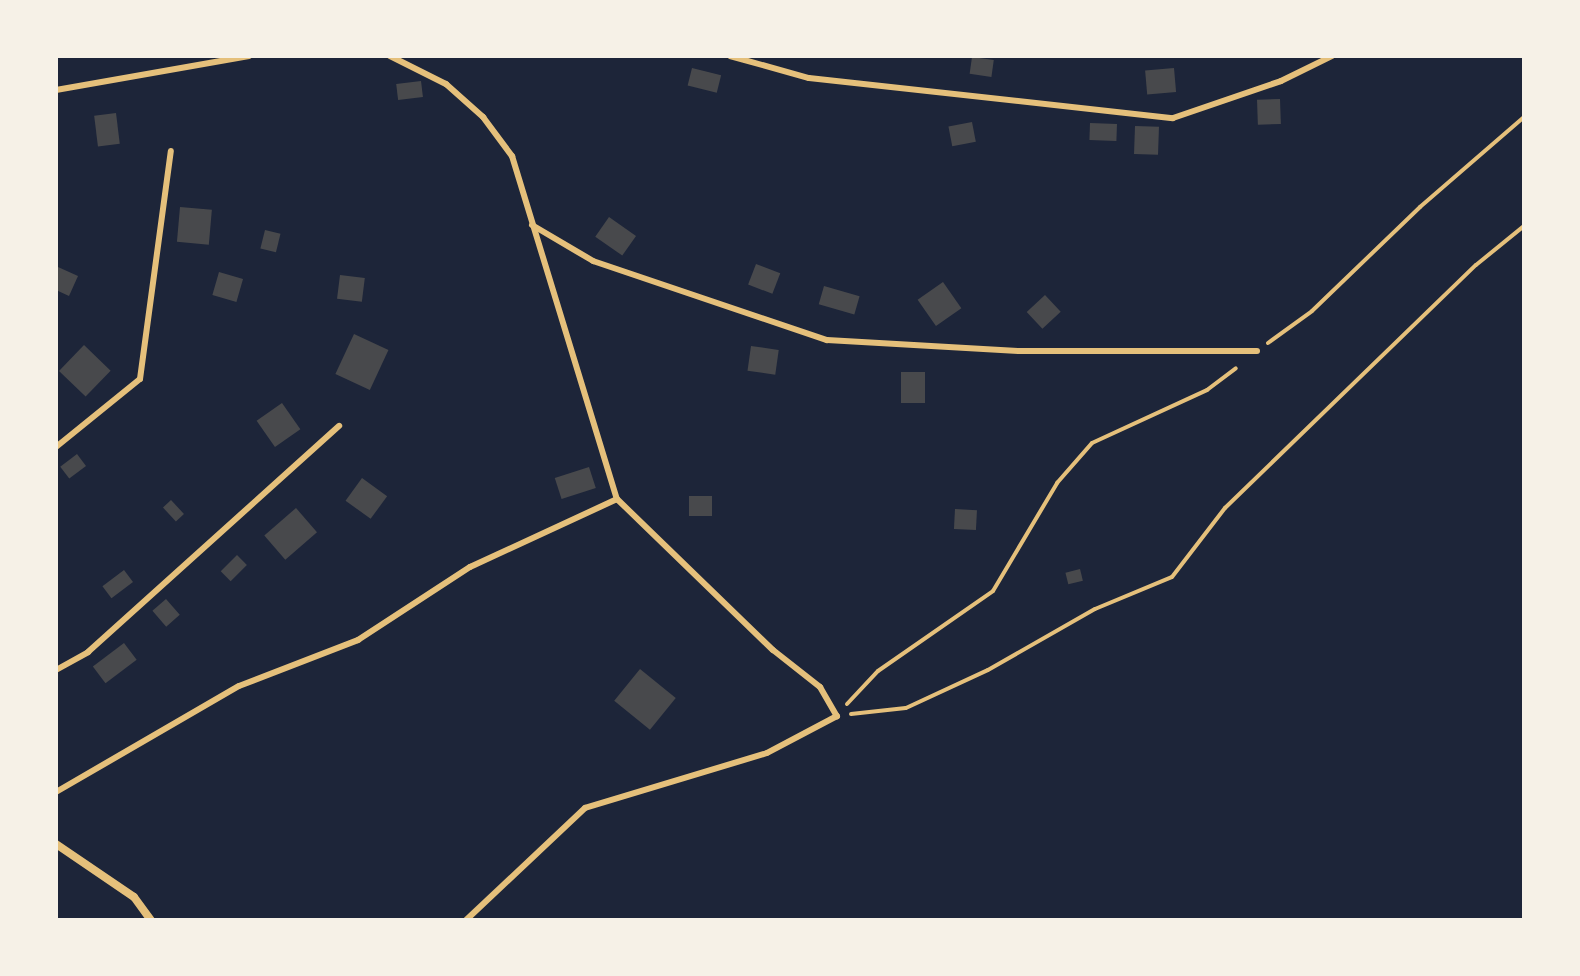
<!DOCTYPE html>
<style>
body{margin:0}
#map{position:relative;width:1580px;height:976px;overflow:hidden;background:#14213d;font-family:Rubik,sans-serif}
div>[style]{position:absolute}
.green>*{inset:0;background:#1d2539;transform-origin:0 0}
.building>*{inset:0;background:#48494c;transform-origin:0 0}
.path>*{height:4px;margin:-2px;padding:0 2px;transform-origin:2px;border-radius:2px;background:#e5c07b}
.service>*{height:6px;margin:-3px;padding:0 3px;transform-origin:3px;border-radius:3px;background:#e5c07b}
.minor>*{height:8px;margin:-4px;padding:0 4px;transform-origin:4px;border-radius:4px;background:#e5c07b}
span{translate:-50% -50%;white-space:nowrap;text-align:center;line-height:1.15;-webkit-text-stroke:8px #f6f1e7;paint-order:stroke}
.frame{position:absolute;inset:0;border:58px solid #f6f1e7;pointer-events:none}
</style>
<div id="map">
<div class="green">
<i style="left:56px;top:56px;width:1468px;height:864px"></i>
</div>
<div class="building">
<i style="left:972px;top:57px;width:22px;height:17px;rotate:8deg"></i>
<i style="left:692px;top:68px;width:30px;height:18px;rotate:14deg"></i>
<i style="left:1174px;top:68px;width:24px;height:29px;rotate:85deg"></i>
<i style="left:421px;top:81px;width:16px;height:25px;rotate:83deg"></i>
<i style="left:1280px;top:99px;width:25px;height:23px;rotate:88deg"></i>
<i style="left:116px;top:113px;width:31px;height:22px;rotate:83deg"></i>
<i style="left:972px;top:122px;width:20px;height:24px;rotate:79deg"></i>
<i style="left:1090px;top:123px;width:27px;height:17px;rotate:2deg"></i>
<i style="left:1135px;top:126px;width:24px;height:28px;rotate:2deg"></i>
<i style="left:180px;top:207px;width:32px;height:35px;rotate:5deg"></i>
<i style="left:609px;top:217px;width:33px;height:24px;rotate:35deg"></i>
<i style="left:265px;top:230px;width:16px;height:19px;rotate:14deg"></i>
<i style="left:756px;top:264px;width:26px;height:22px;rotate:21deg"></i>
<i style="clip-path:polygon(58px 267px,78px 276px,69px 296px,56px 290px)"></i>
<i style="left:219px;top:272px;width:25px;height:24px;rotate:16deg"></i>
<i style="left:340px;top:275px;width:25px;height:24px;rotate:7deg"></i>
<i style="left:943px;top:282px;width:32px;height:31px;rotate:55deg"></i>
<i style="left:824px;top:286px;width:37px;height:19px;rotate:16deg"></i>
<i style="left:1045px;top:295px;width:23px;height:25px;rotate:47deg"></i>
<i style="left:354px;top:334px;width:38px;height:44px;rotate:25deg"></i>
<i style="left:84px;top:345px;width:37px;height:36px;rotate:44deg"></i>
<i style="left:751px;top:346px;width:28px;height:25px;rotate:8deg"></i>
<i style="left:925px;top:372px;width:31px;height:24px;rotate:90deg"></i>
<i style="left:282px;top:403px;width:32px;height:31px;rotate:55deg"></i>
<i style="left:77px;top:454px;width:15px;height:21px;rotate:53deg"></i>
<i style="left:589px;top:467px;width:22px;height:36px;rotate:72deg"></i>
<i style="left:362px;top:478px;width:31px;height:28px;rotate:36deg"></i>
<i style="left:689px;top:496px;width:23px;height:20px"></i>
<i style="left:171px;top:500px;width:19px;height:11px;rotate:47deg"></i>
<i style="left:296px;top:508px;width:32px;height:42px;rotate:49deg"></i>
<i style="left:955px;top:509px;width:22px;height:20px;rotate:3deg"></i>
<i style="left:237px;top:555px;width:14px;height:23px;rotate:45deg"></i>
<i style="left:1080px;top:569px;width:12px;height:15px;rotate:76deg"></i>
<i style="left:124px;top:570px;width:15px;height:27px;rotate:53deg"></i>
<i style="left:166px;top:599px;width:21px;height:18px;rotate:49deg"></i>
<i style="left:124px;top:643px;width:21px;height:39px;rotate:53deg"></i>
<i style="left:640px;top:669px;width:46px;height:41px;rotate:39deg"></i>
</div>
<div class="path">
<i style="left:1268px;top:343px;width:54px;rotate:-36deg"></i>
<i style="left:1312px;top:311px;width:150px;rotate:-43.9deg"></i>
<i style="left:1420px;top:207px;width:138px;rotate:-40.9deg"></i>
<i style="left:847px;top:704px;width:45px;rotate:-46.8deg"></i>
<i style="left:878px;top:671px;width:140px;rotate:-34.8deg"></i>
<i style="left:993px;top:591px;width:126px;rotate:-59.3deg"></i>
<i style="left:1057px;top:483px;width:53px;rotate:-48.8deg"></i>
<i style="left:1092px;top:443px;width:127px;rotate:-24.7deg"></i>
<i style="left:1207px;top:390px;width:36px;rotate:-37deg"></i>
<i style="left:851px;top:714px;width:55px;rotate:-6.2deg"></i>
<i style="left:906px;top:708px;width:90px;rotate:-24.9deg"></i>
<i style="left:988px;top:670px;width:123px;rotate:-29.7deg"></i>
<i style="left:1095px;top:609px;width:83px;rotate:-22.6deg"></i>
<i style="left:1172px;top:577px;width:87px;rotate:-52.5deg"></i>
<i style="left:1225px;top:508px;width:349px;rotate:-44.1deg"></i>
<i style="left:1476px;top:265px;width:62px;rotate:-39.1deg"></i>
</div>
<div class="service">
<i style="left:390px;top:56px;width:63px;rotate:26.6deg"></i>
<i style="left:446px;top:84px;width:50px;rotate:41.7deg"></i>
<i style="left:483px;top:117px;width:49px;rotate:53.4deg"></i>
<i style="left:512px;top:156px;width:359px;rotate:73deg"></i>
<i style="left:617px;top:499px;width:217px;rotate:44.1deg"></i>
<i style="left:773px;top:650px;width:60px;rotate:38.2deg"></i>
<i style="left:820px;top:687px;width:34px;rotate:60deg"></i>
<i style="left:837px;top:716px;width:79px;rotate:152.1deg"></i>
<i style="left:767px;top:753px;width:190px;rotate:163.2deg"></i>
<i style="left:585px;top:808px;width:163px;rotate:136.7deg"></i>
<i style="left:730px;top:56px;width:82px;rotate:15.6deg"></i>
<i style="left:809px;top:78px;width:366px;rotate:6.3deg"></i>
<i style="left:1173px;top:118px;width:114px;rotate:-18.9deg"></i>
<i style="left:1281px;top:81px;width:57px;rotate:-26.1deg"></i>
<i style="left:56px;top:90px;width:196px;rotate:-10deg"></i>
<i style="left:532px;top:225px;width:71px;rotate:30.5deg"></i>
<i style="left:593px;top:261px;width:247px;rotate:18.7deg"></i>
<i style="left:827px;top:340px;width:193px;rotate:3.3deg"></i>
<i style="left:1020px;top:351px;width:237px"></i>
<i style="left:56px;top:447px;width:108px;rotate:-39deg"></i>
<i style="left:140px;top:379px;width:230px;rotate:-82.3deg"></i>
<i style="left:56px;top:670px;width:37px;rotate:-29deg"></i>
<i style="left:88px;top:652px;width:338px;rotate:-42deg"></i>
<i style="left:56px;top:792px;width:211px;rotate:-30.1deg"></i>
<i style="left:239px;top:686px;width:128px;rotate:-21.1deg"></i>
<i style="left:358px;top:640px;width:134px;rotate:-33.1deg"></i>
<i style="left:470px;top:567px;width:162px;rotate:-24.8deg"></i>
</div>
<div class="minor">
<i style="left:56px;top:844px;width:94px;rotate:34.2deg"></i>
<i style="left:134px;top:897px;width:29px;rotate:54deg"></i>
</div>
<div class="frame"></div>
</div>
